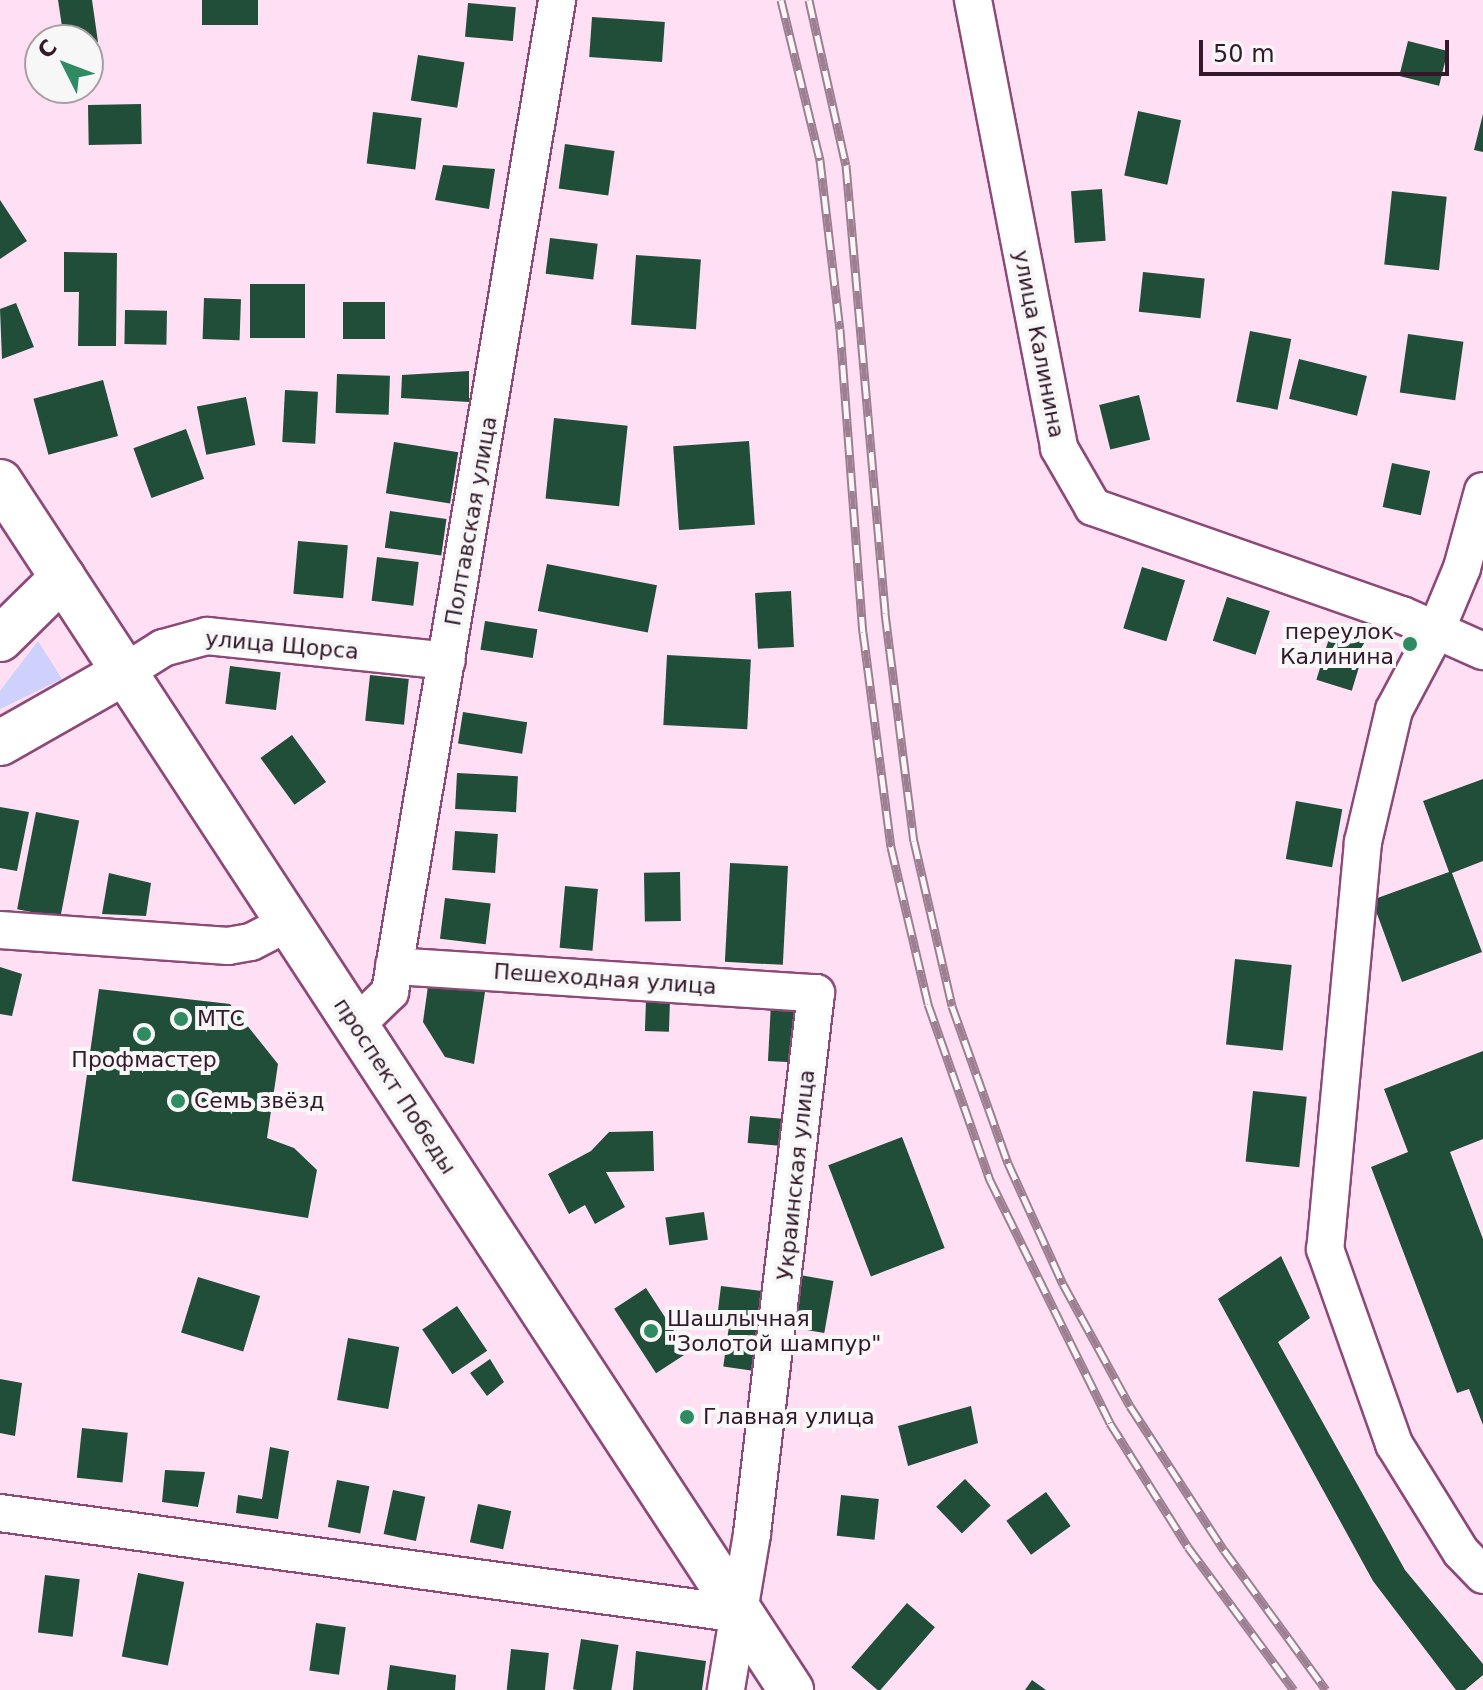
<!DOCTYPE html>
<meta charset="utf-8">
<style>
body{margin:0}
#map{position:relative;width:1483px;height:1690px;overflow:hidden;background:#ffdff3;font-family:"DejaVu Sans",sans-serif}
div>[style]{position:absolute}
.green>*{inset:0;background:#cdd1fc}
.building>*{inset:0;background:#204e38;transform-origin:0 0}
.roads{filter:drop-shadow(2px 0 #8d4a78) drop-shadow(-2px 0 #8d4a78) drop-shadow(0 2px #8d4a78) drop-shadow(0 -2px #8d4a78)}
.street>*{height:36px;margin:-18px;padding:0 18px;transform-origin:18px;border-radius:18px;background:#fff}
.secondary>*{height:44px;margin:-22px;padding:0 22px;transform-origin:22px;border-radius:22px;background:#fff}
.primary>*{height:44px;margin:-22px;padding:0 22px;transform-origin:22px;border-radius:22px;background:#fff}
.rail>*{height:9px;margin-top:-4.5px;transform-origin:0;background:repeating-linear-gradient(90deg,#f7f7f7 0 18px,#9d7f92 0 36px);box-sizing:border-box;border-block:2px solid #9d7f92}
.dots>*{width:22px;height:22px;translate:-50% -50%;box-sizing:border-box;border:4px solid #f7f7f7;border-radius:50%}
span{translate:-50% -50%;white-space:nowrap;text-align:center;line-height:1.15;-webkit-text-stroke:8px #f7f7f7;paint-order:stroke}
.street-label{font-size:22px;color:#34182b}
.poi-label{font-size:22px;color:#34182b}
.right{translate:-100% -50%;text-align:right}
.left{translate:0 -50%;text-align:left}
.north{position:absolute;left:24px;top:24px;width:80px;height:80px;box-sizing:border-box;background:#f7f7f7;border:2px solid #a99ea5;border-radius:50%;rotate:312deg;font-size:22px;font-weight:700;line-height:32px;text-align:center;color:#34182b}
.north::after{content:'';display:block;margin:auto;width:28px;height:36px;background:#2f8b62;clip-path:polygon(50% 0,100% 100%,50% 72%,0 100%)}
.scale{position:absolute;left:1199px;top:40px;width:250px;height:36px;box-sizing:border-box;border:4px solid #34182b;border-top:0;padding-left:10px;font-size:24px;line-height:28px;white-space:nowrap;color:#34182b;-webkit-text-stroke:6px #f7f7f7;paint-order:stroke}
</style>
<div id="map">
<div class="green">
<i style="clip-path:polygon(38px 641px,62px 679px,0 709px,0 691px)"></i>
</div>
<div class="building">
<i style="clip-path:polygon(58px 0,92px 0,98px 42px,64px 40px)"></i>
<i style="left:202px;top:0;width:56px;height:25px"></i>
<i style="left:468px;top:3px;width:48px;height:34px;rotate:5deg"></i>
<i style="left:592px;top:17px;width:73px;height:40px;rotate:4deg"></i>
<i style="left:1408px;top:41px;width:41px;height:36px;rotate:14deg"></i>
<i style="left:418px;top:55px;width:47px;height:46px;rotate:9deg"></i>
<i style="left:141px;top:104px;width:40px;height:53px;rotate:89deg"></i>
<i style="left:1138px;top:111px;width:44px;height:66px;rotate:12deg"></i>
<i style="left:373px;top:112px;width:49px;height:52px;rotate:7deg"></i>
<i style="clip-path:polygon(1483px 114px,1483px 152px,1474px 150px)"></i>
<i style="left:565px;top:144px;width:50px;height:45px;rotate:8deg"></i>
<i style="clip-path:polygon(443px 165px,495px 169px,489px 209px,435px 200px)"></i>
<i style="left:1102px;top:189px;width:52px;height:31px;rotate:86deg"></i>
<i style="left:1392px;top:191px;width:55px;height:74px;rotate:6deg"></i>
<i style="clip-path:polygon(0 200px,27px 241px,0 259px)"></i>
<i style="left:550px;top:238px;width:48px;height:36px;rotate:7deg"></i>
<i style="clip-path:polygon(64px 252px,117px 253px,116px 346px,78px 346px,79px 292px,64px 292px)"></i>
<i style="left:636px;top:255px;width:65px;height:70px;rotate:4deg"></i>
<i style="left:1143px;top:272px;width:62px;height:40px;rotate:6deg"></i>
<i style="left:250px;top:284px;width:55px;height:54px"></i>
<i style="left:204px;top:298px;width:37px;height:41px;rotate:2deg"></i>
<i style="left:385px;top:302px;width:37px;height:42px;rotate:90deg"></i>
<i style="clip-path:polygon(16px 303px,34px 347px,2px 359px,0 309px)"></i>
<i style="left:125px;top:310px;width:42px;height:34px;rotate:1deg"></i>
<i style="left:1250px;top:331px;width:42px;height:72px;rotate:11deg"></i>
<i style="left:1408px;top:334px;width:56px;height:59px;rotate:8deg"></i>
<i style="left:1299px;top:359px;width:70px;height:41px;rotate:14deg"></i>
<i style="clip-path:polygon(469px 371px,469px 402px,401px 398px,402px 375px)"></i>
<i style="left:337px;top:374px;width:53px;height:39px;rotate:2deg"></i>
<i style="left:103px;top:380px;width:58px;height:72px;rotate:75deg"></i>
<i style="left:285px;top:390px;width:33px;height:52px;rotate:3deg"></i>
<i style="left:1139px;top:395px;width:46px;height:41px;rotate:76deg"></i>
<i style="left:246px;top:397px;width:49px;height:50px;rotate:79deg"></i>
<i style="left:554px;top:418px;width:74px;height:81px;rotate:6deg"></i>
<i style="left:186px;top:429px;width:53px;height:56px;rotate:70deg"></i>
<i style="left:749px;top:441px;width:84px;height:76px;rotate:86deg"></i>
<i style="left:394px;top:442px;width:65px;height:52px;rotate:9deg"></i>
<i style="left:1392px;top:463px;width:39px;height:45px;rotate:12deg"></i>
<i style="left:390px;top:511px;width:57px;height:37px;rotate:8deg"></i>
<i style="left:298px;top:541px;width:50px;height:53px;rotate:5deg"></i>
<i style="left:377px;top:557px;width:42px;height:44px;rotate:7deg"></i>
<i style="left:547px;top:564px;width:112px;height:48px;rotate:11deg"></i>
<i style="left:1142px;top:567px;width:45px;height:64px;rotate:17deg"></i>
<i style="left:791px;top:591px;width:56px;height:36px;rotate:87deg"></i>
<i style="left:1227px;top:597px;width:45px;height:46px;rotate:18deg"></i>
<i style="left:485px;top:621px;width:53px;height:29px;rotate:9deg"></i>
<i style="left:1331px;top:632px;width:37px;height:50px;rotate:17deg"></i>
<i style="left:667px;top:655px;width:84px;height:70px;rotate:3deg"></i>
<i style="left:230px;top:666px;width:51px;height:38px;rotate:7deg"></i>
<i style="left:370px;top:675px;width:39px;height:46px;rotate:6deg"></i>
<i style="left:463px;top:712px;width:65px;height:32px;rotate:9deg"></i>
<i style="left:292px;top:735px;width:58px;height:39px;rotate:54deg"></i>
<i style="left:457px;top:773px;width:61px;height:36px;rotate:3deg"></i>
<i style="clip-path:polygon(1483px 779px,1483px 861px,1452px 873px,1482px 952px,1402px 982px,1372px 900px,1449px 872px,1423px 801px)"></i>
<i style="left:1296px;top:801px;width:47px;height:59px;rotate:10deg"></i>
<i style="clip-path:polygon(0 807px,29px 812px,17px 871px,0 868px)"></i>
<i style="left:36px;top:812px;width:44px;height:99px;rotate:11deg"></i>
<i style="left:455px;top:831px;width:43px;height:39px;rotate:4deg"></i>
<i style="left:788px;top:866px;width:99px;height:58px;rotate:93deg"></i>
<i style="left:680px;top:872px;width:49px;height:36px;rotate:89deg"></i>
<i style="clip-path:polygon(109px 873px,151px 883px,146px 916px,102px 914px)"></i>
<i style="left:565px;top:886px;width:33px;height:62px;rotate:5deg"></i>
<i style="left:445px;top:898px;width:46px;height:41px;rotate:7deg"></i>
<i style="left:1235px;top:959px;width:57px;height:86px;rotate:6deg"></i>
<i style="clip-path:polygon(0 967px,22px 974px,12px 1016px,0 1014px)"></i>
<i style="clip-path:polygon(428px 986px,485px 992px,474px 1064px,445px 1057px,423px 1022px)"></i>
<i style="clip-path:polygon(99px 989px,230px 1004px,278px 1064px,267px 1138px,294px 1148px,317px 1170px,308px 1218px,72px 1181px)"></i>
<i style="left:646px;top:1000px;width:24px;height:31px;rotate:2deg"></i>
<i style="left:771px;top:1003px;width:34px;height:58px;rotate:3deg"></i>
<i style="clip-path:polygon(1483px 1051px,1483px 1139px,1450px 1152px,1483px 1239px,1483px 1425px,1469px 1389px,1457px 1393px,1371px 1167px,1408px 1152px,1384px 1089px)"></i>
<i style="left:1253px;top:1091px;width:54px;height:71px;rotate:6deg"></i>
<i style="left:750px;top:1116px;width:38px;height:27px;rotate:5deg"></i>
<i style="clip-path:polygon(653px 1131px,654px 1171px,606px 1172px,625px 1207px,595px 1224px,585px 1205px,569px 1214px,548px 1174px,591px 1151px,609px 1132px)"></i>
<i style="left:902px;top:1137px;width:119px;height:79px;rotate:69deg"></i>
<i style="left:704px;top:1212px;width:28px;height:39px;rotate:82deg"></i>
<i style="clip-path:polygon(1281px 1256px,1310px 1318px,1278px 1342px,1405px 1570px,1483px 1664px,1483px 1675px,1465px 1690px,1456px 1690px,1373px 1581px,1218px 1299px)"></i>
<i style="left:800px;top:1275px;width:34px;height:53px;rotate:10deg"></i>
<i style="left:198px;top:1277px;width:65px;height:58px;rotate:17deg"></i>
<i style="left:721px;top:1286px;width:48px;height:33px;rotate:7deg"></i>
<i style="left:646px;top:1288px;width:77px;height:38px;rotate:57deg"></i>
<i style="left:457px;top:1306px;width:54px;height:42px;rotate:56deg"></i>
<i style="left:729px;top:1326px;width:28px;height:41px;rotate:8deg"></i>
<i style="left:348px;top:1338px;width:52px;height:63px;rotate:10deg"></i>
<i style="clip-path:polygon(490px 1359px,504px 1382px,487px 1396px,470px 1373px)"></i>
<i style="clip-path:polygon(0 1379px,22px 1383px,15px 1436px,0 1433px)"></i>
<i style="clip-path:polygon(971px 1406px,978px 1443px,908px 1466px,898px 1426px)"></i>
<i style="left:82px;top:1428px;width:46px;height:50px;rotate:6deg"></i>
<i style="clip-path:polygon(270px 1447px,289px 1451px,278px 1519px,236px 1513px,238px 1495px,262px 1499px)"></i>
<i style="clip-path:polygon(165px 1470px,205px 1472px,198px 1507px,162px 1502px)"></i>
<i style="left:965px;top:1479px;width:37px;height:40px;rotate:46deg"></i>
<i style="left:337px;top:1480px;width:33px;height:48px;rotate:11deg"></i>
<i style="left:393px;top:1490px;width:33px;height:45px;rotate:12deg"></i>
<i style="left:1046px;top:1492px;width:42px;height:49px;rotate:54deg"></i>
<i style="left:841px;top:1495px;width:38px;height:41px;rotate:6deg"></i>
<i style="left:478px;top:1504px;width:34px;height:39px;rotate:12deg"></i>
<i style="left:138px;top:1573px;width:47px;height:85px;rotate:11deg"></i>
<i style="left:45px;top:1575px;width:35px;height:58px;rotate:7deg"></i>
<i style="left:907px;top:1603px;width:37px;height:85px;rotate:41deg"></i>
<i style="left:316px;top:1623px;width:30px;height:48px;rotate:8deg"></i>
<i style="left:581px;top:1639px;width:38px;height:51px;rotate:9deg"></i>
<i style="left:511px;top:1649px;width:38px;height:41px;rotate:6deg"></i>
<i style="clip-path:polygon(636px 1651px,706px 1661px,702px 1690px,633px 1690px)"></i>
<i style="clip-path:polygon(390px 1665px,456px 1675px,455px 1690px,387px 1690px)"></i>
<i style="clip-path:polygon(1032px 1680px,1046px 1690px,1025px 1690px)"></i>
</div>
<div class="roads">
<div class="street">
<i style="left:973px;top:0;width:456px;rotate:79.1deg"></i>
<i style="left:1059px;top:448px;width:68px;rotate:60deg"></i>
<i style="left:1093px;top:507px;width:327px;rotate:19.3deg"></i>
<i style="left:1402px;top:615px;width:89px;rotate:24deg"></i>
<i style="left:1483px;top:491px;width:80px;rotate:105.3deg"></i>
<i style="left:1462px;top:568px;width:70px;rotate:112.6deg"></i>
<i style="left:1435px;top:633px;width:87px;rotate:118deg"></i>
<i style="left:1394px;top:710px;width:136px;rotate:103.2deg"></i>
<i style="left:1363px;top:842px;width:409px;rotate:95.3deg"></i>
<i style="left:1325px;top:1249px;width:207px;rotate:70.5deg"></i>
<i style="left:1394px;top:1444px;width:127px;rotate:58.2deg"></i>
<i style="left:1461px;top:1552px;width:32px;rotate:46deg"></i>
<i style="left:125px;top:672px;width:45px;rotate:-32.3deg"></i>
<i style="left:163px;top:648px;width:46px;rotate:-15.3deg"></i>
<i style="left:207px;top:636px;width:241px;rotate:5.9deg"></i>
<i style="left:0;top:930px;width:229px;rotate:4deg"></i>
<i style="left:228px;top:946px;width:23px;rotate:-10deg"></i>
<i style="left:251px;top:942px;width:42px;rotate:-27.2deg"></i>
<i style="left:394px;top:966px;width:423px;rotate:3.7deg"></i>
<i style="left:816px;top:993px;width:545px;rotate:96.75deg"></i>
<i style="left:752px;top:1534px;width:158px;rotate:99.5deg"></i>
<i style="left:355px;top:1026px;width:49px;rotate:-44.2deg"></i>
<i style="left:390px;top:992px;width:1006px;rotate:-80.44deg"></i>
<i style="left:0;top:1513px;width:747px;rotate:7.77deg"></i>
</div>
<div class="secondary">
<i style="left:0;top:639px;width:88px;rotate:-44.5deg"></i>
<i style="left:0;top:743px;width:144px;rotate:-29.6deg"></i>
</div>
<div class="primary">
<i style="left:0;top:482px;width:1444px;rotate:56.78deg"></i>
</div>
</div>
<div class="rail">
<i style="left:781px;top:0;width:165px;rotate:76.3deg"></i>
<i style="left:820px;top:160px;width:170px;rotate:83.3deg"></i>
<i style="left:840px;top:329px;width:304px;rotate:85.7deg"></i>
<i style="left:863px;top:632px;width:217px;rotate:82.6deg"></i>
<i style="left:891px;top:847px;width:161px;rotate:76.7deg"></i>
<i style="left:928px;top:1004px;width:187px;rotate:70.6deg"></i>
<i style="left:990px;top:1180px;width:271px;rotate:63.7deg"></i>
<i style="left:1110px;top:1423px;width:146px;rotate:57.8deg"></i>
<i style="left:1188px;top:1547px;width:178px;rotate:53.5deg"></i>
<i style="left:809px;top:0;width:169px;rotate:77.4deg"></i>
<i style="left:846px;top:165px;width:450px;rotate:85deg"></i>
<i style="left:885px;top:613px;width:230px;rotate:82.8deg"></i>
<i style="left:914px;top:841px;width:169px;rotate:77deg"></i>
<i style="left:952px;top:1006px;width:167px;rotate:70.4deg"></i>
<i style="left:1008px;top:1163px;width:133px;rotate:65.6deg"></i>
<i style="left:1063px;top:1284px;width:139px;rotate:61.2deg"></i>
<i style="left:1130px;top:1406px;width:172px;rotate:56.9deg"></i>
<i style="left:1224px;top:1550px;width:173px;rotate:53.9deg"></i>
</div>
<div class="dots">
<i style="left:1410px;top:644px;background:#2f8b62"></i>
<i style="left:181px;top:1019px;background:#2f8b62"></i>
<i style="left:144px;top:1034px;background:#2f8b62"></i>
<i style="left:178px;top:1101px;background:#2f8b62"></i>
<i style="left:651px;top:1331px;background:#2f8b62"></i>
<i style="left:687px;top:1417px;background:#2f8b62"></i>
</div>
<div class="street-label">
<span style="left:1039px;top:344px;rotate:79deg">улица Калинина</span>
<span style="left:471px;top:521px;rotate:-80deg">Полтавская улица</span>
<span style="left:282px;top:645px;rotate:5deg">улица Щорса</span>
<span style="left:605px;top:979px;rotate:4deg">Пешеходная улица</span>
<span style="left:395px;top:1086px;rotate:57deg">проспект Победы</span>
<span style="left:796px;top:1175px;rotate:-84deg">Украинская улица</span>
</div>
<div class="poi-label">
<span class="right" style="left:1394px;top:644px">переулок<br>Калинина</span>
<span class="left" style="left:197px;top:1019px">МТС</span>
<span style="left:144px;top:1060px">Профмастер</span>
<span class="left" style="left:194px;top:1101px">Семь звёзд</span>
<span class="left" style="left:667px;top:1331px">Шашлычная<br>"Золотой шампур"</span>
<span class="left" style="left:703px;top:1417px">Главная улица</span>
</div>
<div class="north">С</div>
<div class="scale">50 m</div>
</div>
